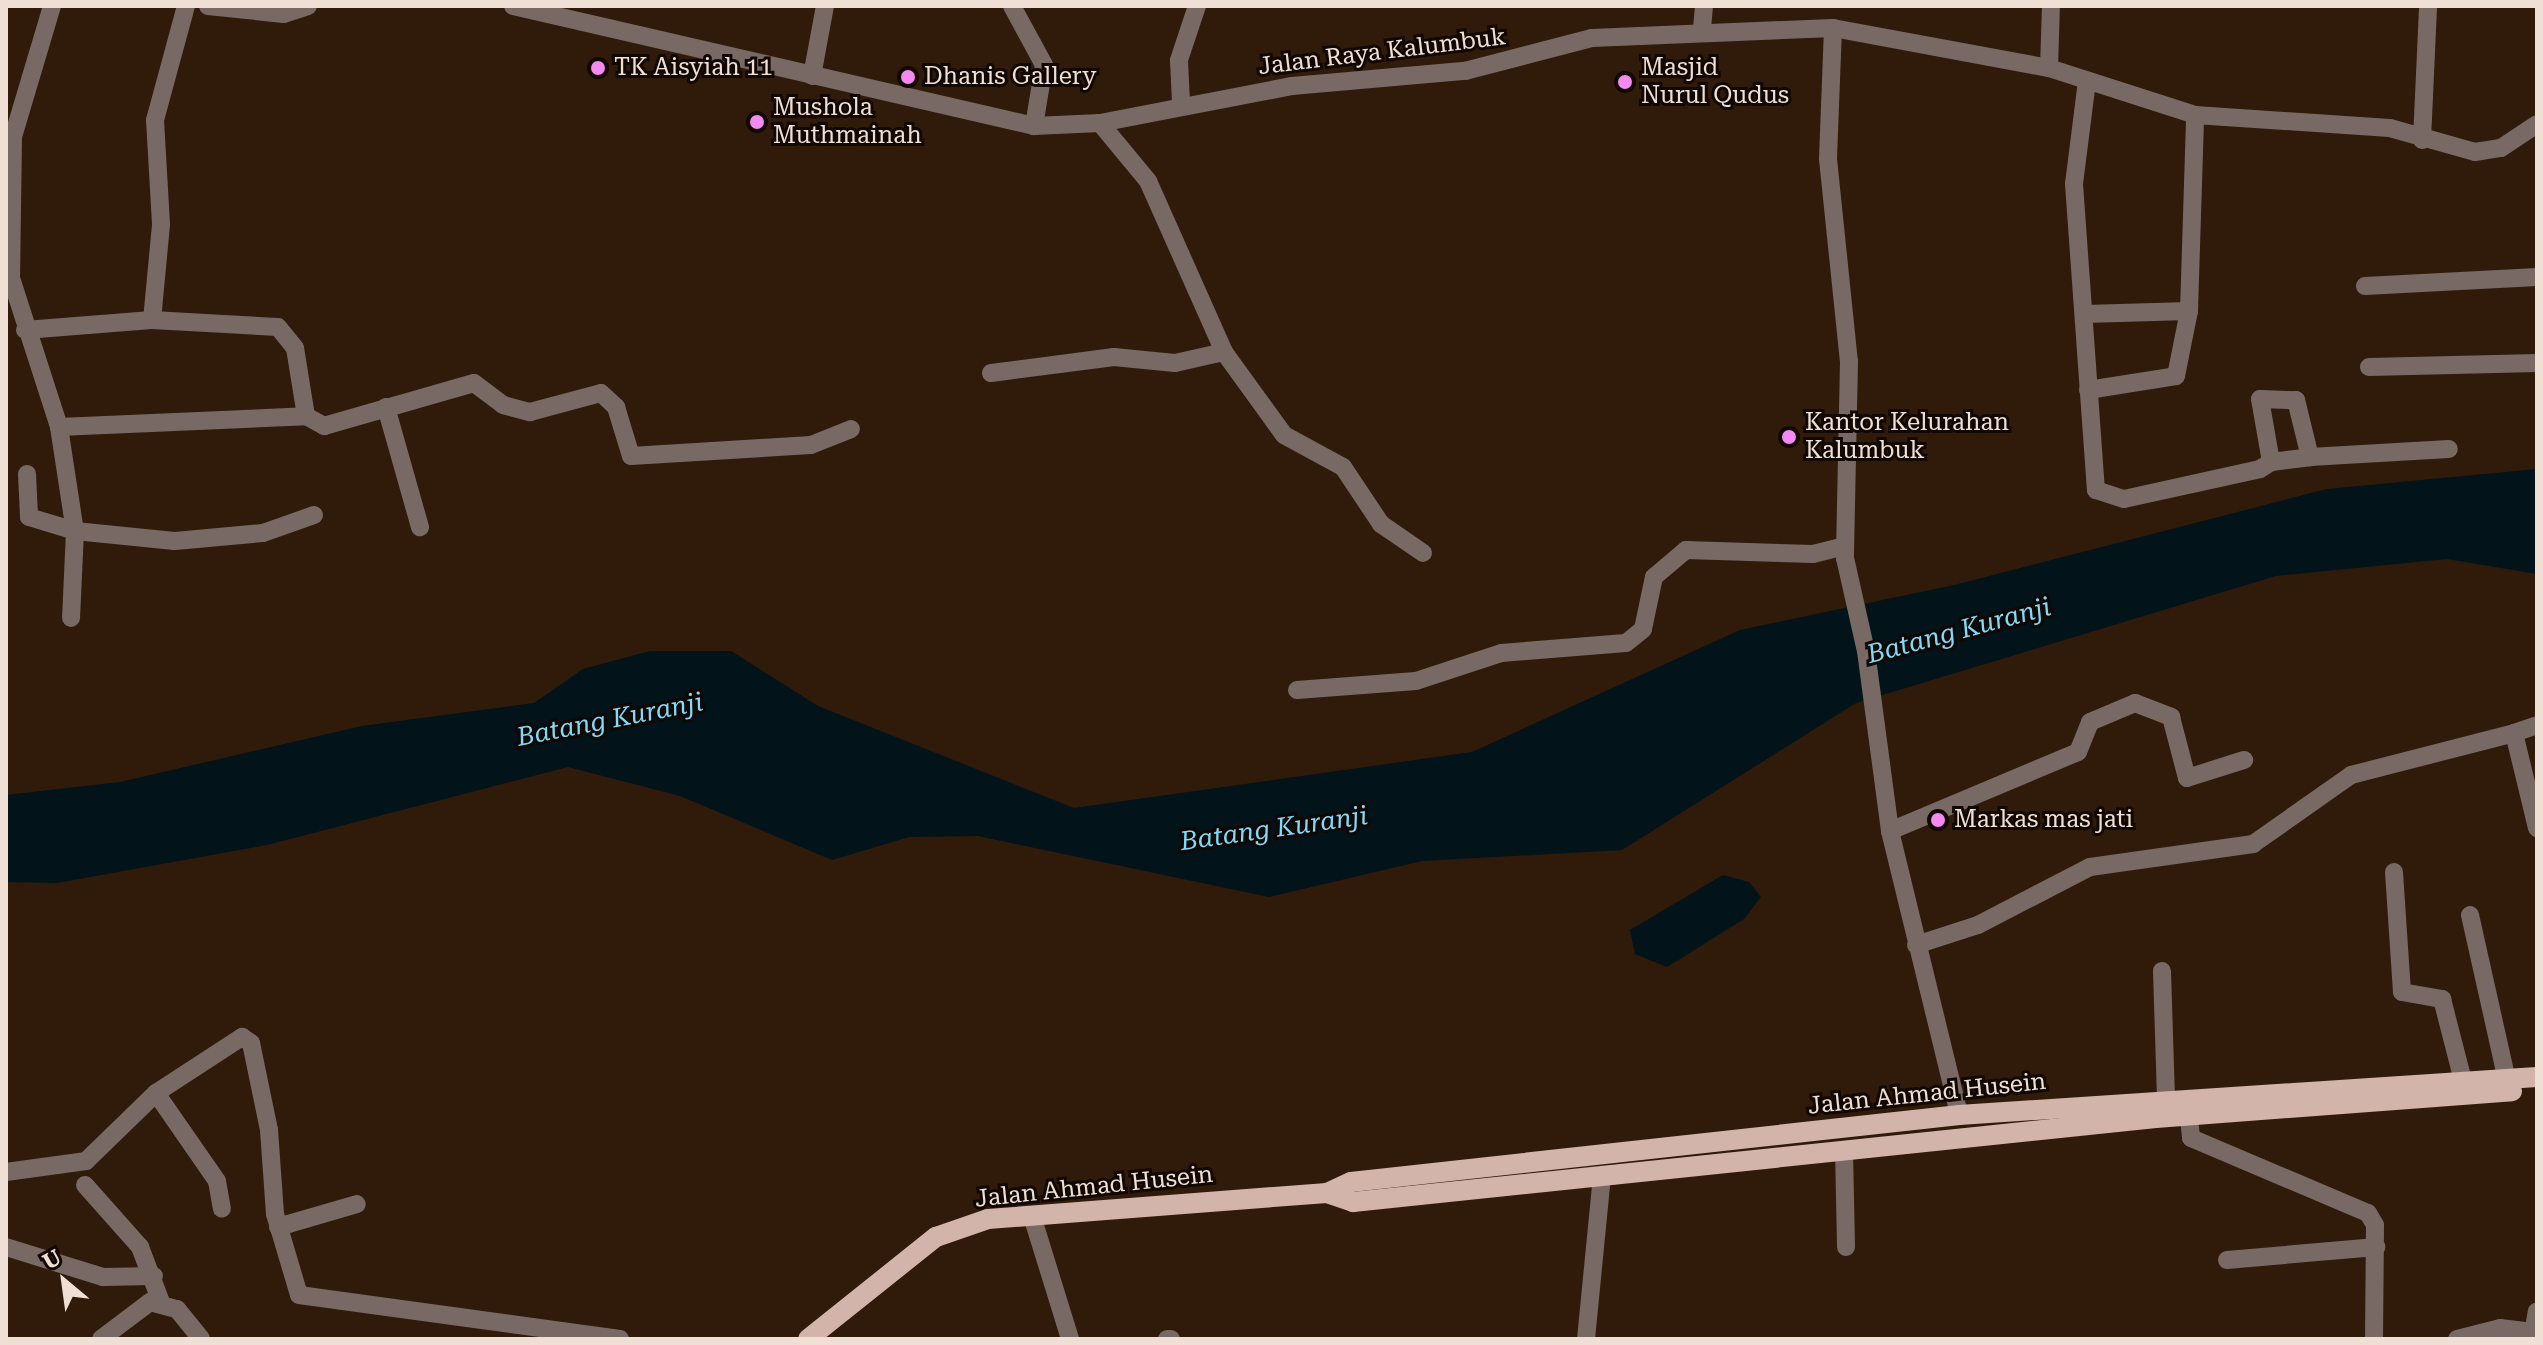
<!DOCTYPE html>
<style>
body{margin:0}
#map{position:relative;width:2543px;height:1345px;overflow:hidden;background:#301a09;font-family:"Roboto Serif",serif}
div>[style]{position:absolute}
.water>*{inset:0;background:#02131a}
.minor>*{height:18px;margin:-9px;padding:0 9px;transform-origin:9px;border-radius:9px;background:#786965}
.major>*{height:20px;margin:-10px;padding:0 10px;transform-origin:10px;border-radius:10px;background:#d3b4ab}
.dots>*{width:22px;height:22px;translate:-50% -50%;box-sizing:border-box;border:4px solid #110703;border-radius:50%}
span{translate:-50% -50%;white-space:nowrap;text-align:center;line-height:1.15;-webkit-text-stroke:6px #110703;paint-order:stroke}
.street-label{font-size:24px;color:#efdfd4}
.poi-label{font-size:24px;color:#efdfd4}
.left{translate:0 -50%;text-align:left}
.water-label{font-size:26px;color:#7ddbfc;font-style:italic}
.frame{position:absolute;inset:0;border:8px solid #efdfd4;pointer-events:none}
.north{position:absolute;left:24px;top:1241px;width:80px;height:80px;-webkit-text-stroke:6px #110703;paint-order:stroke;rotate:331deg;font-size:22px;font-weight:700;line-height:32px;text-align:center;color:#efdfd4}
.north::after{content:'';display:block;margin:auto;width:28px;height:36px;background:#efdfd4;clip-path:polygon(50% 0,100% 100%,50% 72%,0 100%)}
</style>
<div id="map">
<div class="water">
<i style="clip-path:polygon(2537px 469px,2537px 574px,2447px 559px,2276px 576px,1856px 703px,1622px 850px,1422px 861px,1269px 897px,978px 836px,909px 837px,832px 860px,680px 796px,568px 767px,267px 845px,57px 883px,6px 882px,6px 795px,120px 782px,362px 726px,534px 703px,583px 669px,650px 651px,731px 651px,818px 706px,1074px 808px,1472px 752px,1740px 630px,1954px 585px,2327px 489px)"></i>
<i style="clip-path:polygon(1723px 875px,1749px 882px,1761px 897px,1744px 919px,1667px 967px,1635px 954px,1630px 930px)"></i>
</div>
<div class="minor">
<i style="left:52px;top:6px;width:137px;rotate:106.6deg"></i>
<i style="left:13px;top:137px;width:141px;rotate:90.8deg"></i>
<i style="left:11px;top:278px;width:157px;rotate:72.1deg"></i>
<i style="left:59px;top:427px;width:105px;rotate:81.3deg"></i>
<i style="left:75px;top:531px;width:100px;rotate:5.7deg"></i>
<i style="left:175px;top:541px;width:88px;rotate:-5.2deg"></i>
<i style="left:263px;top:533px;width:54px;rotate:-19.4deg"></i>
<i style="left:208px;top:6px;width:76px;rotate:6deg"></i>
<i style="left:284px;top:14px;width:25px;rotate:-18deg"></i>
<i style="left:513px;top:6px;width:535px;rotate:12.97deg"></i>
<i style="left:1034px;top:126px;width:66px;rotate:-2.6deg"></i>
<i style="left:1100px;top:123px;width:196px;rotate:-10.9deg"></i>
<i style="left:1292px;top:86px;width:174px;rotate:-5deg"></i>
<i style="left:1465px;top:71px;width:131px;rotate:-14.6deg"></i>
<i style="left:1592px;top:38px;width:241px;rotate:-2.4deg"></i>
<i style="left:1833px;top:28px;width:131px;rotate:92.2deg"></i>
<i style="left:1828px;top:159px;width:204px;rotate:84.1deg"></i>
<i style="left:1849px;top:362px;width:196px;rotate:91.2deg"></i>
<i style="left:1845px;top:558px;width:95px;rotate:77.3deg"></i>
<i style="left:1866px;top:651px;width:182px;rotate:82.4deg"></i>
<i style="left:1890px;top:831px;width:292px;rotate:76.3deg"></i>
<i style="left:1012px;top:6px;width:67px;rotate:61.5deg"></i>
<i style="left:1044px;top:65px;width:62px;rotate:99.3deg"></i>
<i style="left:1833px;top:28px;width:220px;rotate:10.5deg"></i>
<i style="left:2049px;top:68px;width:153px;rotate:17.8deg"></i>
<i style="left:2195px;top:115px;width:195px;rotate:3.8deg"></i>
<i style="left:2390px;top:128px;width:88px;rotate:15.8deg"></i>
<i style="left:2475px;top:152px;width:26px;rotate:-9deg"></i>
<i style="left:2501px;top:148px;width:43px;rotate:-33.7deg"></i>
<i style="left:1702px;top:29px;width:23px;rotate:-85deg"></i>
<i style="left:2049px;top:68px;width:62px;rotate:-88.2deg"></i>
<i style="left:812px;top:76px;width:71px;rotate:-79.5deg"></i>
<i style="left:2087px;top:81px;width:104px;rotate:97.2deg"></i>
<i style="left:2074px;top:184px;width:307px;rotate:85.9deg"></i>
<i style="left:2096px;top:490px;width:29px;rotate:18deg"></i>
<i style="left:2124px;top:499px;width:139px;rotate:-12.4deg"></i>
<i style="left:2260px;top:469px;width:13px;rotate:-32deg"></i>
<i style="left:2271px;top:462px;width:64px;rotate:-99.9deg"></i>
<i style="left:2260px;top:399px;width:36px;rotate:2deg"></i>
<i style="left:2296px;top:400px;width:59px;rotate:76.2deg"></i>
<i style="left:2310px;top:457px;width:139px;rotate:-3.3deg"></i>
<i style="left:1181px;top:103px;width:43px;rotate:-92.7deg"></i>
<i style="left:1179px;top:60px;width:57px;rotate:-71.6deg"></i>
<i style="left:1100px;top:123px;width:75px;rotate:50.4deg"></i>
<i style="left:1148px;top:181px;width:187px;rotate:66deg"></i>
<i style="left:1224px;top:352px;width:102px;rotate:54.1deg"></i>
<i style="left:1284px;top:435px;width:67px;rotate:28.5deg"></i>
<i style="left:1343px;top:467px;width:69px;rotate:56.3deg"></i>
<i style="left:1381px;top:524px;width:51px;rotate:34.6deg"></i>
<i style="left:2422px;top:140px;width:134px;rotate:-87.4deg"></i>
<i style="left:2365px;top:286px;width:172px;rotate:-3deg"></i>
<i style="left:2085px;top:314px;width:104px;rotate:-1.7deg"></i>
<i style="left:2189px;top:311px;width:196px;rotate:-88.2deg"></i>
<i style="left:152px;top:320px;width:126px;rotate:3.2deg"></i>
<i style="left:278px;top:327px;width:27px;rotate:51deg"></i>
<i style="left:295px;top:348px;width:69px;rotate:80.8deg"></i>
<i style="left:306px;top:416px;width:21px;rotate:29deg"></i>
<i style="left:324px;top:426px;width:156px;rotate:-16deg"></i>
<i style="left:474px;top:383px;width:36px;rotate:37deg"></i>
<i style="left:503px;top:405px;width:28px;rotate:15deg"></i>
<i style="left:530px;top:412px;width:73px;rotate:-15deg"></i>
<i style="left:601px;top:393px;width:21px;rotate:43deg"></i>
<i style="left:616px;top:407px;width:51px;rotate:73deg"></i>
<i style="left:631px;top:456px;width:180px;rotate:-3.5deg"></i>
<i style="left:811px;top:445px;width:43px;rotate:-21.8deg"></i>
<i style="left:25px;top:330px;width:127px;rotate:-4.5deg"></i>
<i style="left:152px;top:320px;width:96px;rotate:-84.6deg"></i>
<i style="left:161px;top:224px;width:104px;rotate:-93.3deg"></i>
<i style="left:155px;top:120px;width:118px;rotate:-74.8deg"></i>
<i style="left:2369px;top:367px;width:168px;rotate:-1.4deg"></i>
<i style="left:991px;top:373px;width:124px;rotate:-7.4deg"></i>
<i style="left:1114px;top:357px;width:61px;rotate:5.6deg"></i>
<i style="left:1175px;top:363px;width:50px;rotate:-12.7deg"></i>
<i style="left:2088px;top:390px;width:89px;rotate:-9deg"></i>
<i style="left:2176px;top:376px;width:66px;rotate:-78.7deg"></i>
<i style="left:386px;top:407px;width:125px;rotate:74.2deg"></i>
<i style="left:59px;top:427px;width:247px;rotate:-2.5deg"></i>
<i style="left:2271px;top:462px;width:39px;rotate:-7deg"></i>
<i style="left:27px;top:474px;width:43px;rotate:87.3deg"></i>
<i style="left:29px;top:517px;width:48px;rotate:16.9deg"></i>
<i style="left:75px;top:531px;width:87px;rotate:92.6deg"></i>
<i style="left:1297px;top:690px;width:119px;rotate:-4.3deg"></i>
<i style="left:1416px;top:681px;width:89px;rotate:-18.2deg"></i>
<i style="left:1501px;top:653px;width:125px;rotate:-4.6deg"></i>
<i style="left:1626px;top:643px;width:22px;rotate:-39deg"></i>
<i style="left:1643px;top:629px;width:53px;rotate:-78.1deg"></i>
<i style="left:1654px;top:577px;width:42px;rotate:-40.2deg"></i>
<i style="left:1686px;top:550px;width:127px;rotate:1.8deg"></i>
<i style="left:1813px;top:554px;width:33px;rotate:-14deg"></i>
<i style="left:2514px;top:733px;width:24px;rotate:-19deg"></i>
<i style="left:1890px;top:831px;width:204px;rotate:-22.8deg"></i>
<i style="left:2078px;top:752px;width:32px;rotate:-68deg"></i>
<i style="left:2090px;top:722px;width:49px;rotate:-22.9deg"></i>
<i style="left:2135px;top:703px;width:39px;rotate:21deg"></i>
<i style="left:2171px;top:717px;width:63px;rotate:75.3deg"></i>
<i style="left:2187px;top:778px;width:60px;rotate:-17.5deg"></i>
<i style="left:2394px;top:872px;width:120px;rotate:86.2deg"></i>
<i style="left:2402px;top:992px;width:41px;rotate:9.9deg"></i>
<i style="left:2442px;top:999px;width:85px;rotate:75.6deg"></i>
<i style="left:2470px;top:915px;width:169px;rotate:77.4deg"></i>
<i style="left:1916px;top:945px;width:65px;rotate:-17.9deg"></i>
<i style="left:1978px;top:925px;width:126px;rotate:-27.4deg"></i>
<i style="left:2090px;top:867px;width:165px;rotate:-8deg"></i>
<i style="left:2253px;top:844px;width:120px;rotate:-35.1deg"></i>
<i style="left:2351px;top:775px;width:168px;rotate:-14.4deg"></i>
<i style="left:2514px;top:733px;width:98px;rotate:76.4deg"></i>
<i style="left:2162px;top:971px;width:127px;rotate:88.2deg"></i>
<i style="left:156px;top:1093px;width:107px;rotate:55.3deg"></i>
<i style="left:217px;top:1181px;width:28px;rotate:80deg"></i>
<i style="left:2189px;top:1118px;width:20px;rotate:84deg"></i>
<i style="left:2191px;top:1138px;width:192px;rotate:23deg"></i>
<i style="left:2368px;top:1213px;width:14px;rotate:60deg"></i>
<i style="left:2375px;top:1225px;width:113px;rotate:90.5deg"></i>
<i style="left:1844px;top:1150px;width:97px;rotate:88.8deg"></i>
<i style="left:6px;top:1172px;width:81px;rotate:-7.8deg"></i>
<i style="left:86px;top:1161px;width:98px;rotate:-44.2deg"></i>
<i style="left:156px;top:1093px;width:103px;rotate:-33.1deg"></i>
<i style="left:242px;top:1037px;width:11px;rotate:34deg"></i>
<i style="left:251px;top:1043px;width:89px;rotate:78.3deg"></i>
<i style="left:269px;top:1130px;width:84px;rotate:85.9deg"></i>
<i style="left:275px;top:1214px;width:84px;rotate:73.5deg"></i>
<i style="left:299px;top:1295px;width:324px;rotate:7.8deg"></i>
<i style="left:85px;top:1185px;width:83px;rotate:48.4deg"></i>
<i style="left:140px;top:1247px;width:59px;rotate:69.1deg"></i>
<i style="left:1032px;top:1216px;width:129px;rotate:72.8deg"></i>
<i style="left:278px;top:1227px;width:82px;rotate:-16.2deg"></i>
<i style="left:6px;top:1247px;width:102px;rotate:17.2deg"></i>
<i style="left:103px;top:1277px;width:51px;rotate:-1.1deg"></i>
<i style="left:2227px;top:1260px;width:150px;rotate:-5deg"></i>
<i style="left:101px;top:1339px;width:61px;rotate:-37.1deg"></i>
<i style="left:150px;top:1302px;width:28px;rotate:15deg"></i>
<i style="left:177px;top:1309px;width:38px;rotate:51deg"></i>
<i style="left:1167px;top:1339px;width:4px"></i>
<i style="left:1586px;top:1339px;width:164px;rotate:-84.4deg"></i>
<i style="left:2457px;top:1339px;width:44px;rotate:-14.3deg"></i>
<i style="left:2500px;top:1328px;width:31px;rotate:7deg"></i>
<i style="left:2532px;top:1339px;width:28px;rotate:-80deg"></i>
</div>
<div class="major">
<i style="left:1327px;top:1193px;width:28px;rotate:19deg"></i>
<i style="left:1353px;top:1202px;width:807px;rotate:-5.97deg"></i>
<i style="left:2156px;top:1118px;width:357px;rotate:-4.3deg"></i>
<i style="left:808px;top:1339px;width:164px;rotate:-38.6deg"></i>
<i style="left:936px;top:1237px;width:55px;rotate:-19.1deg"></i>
<i style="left:988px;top:1219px;width:340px;rotate:-4.4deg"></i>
<i style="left:1327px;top:1193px;width:26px;rotate:-25deg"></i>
<i style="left:1351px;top:1182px;width:612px;rotate:-6.29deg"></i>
<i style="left:1959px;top:1115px;width:579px;rotate:-3.76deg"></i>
</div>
<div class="dots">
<i style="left:598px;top:68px;background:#f389f1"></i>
<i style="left:908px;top:77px;background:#f389f1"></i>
<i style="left:1625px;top:82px;background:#f389f1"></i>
<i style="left:757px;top:122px;background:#f389f1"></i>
<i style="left:1789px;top:437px;background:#f389f1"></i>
<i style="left:1938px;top:820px;background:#f389f1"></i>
</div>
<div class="street-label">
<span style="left:1382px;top:52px;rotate:-7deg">Jalan Raya Kalumbuk</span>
<span style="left:1927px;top:1094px;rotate:-6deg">Jalan Ahmad Husein</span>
<span style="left:1094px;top:1187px;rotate:-6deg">Jalan Ahmad Husein</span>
</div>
<div class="poi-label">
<span class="left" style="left:614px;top:68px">TK Aisyiah 11</span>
<span class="left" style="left:1641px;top:82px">Masjid<br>Nurul Qudus</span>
<span class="left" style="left:924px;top:77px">Dhanis Gallery</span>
<span class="left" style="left:773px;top:122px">Mushola<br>Muthmainah</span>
<span class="left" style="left:1805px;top:437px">Kantor Kelurahan<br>Kalumbuk</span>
<span class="left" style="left:1954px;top:820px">Markas mas jati</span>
</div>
<div class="water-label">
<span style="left:1959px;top:631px;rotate:-15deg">Batang Kuranji</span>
<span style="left:610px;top:720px;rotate:-11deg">Batang Kuranji</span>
<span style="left:1274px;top:829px;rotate:-8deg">Batang Kuranji</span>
</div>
<div class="frame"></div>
<div class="north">U</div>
</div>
